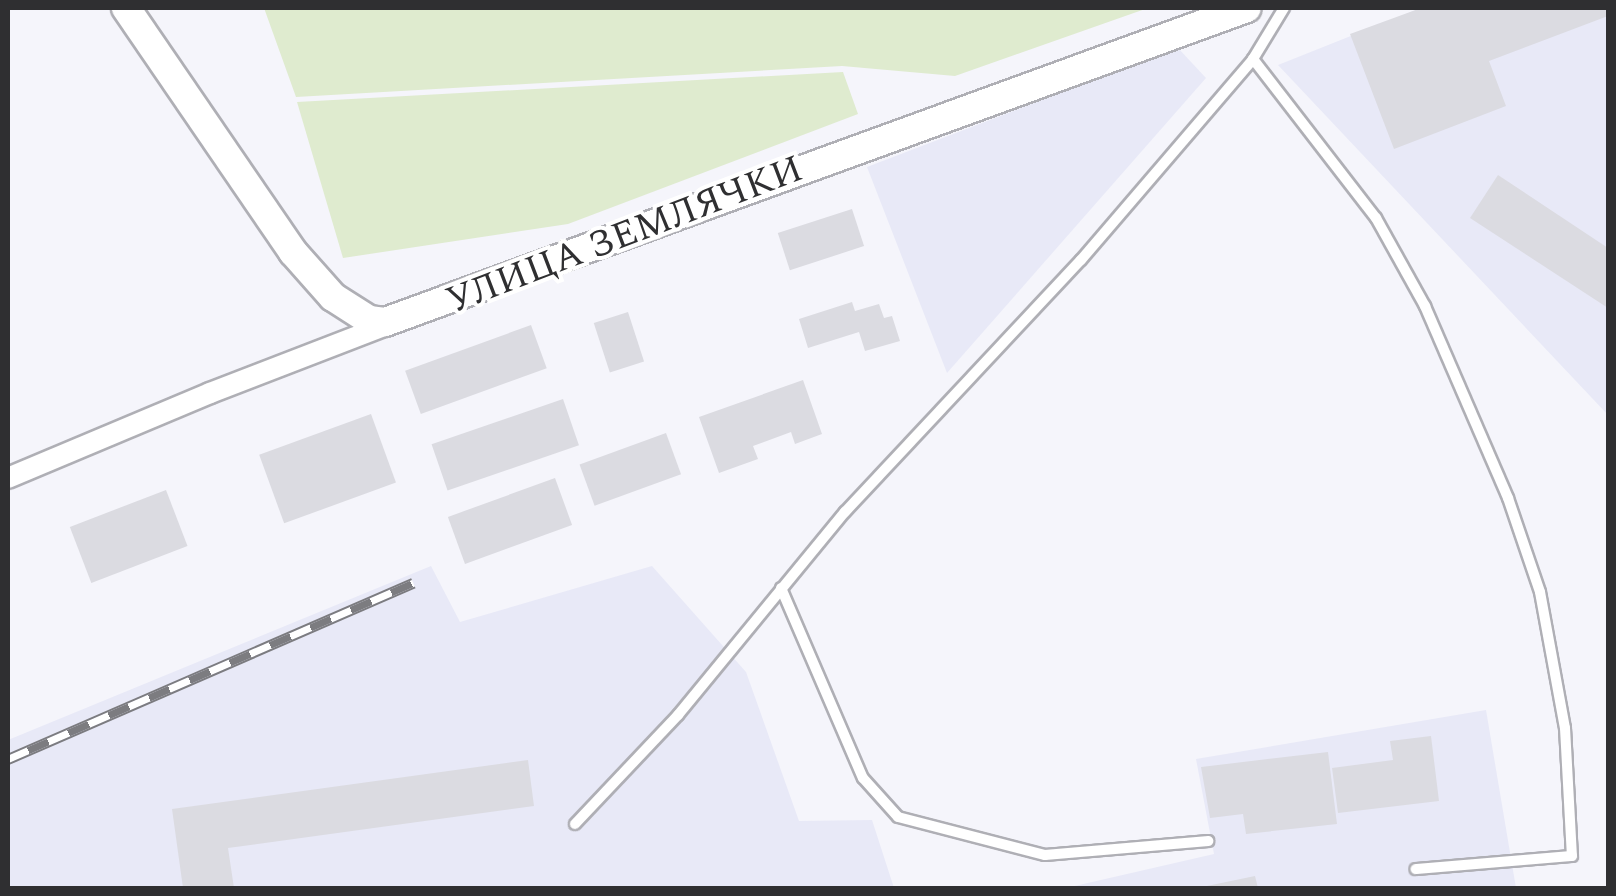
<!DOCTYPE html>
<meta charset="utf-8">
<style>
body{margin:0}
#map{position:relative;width:1616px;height:896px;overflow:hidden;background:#f5f5fb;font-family:Spectral,serif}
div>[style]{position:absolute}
.built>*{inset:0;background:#e8e9f7}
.green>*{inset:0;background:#dfebcf}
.building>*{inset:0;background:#dbdbe1;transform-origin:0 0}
.roads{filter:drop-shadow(2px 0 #afafb5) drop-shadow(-2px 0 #afafb5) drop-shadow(0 2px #afafb5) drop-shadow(0 -2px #afafb5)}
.service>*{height:10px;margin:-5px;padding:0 5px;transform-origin:5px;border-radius:5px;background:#fff}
.minor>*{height:20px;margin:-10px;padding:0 10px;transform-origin:10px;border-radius:10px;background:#fff}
.tertiary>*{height:28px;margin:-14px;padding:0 14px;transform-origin:14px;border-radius:14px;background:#fff}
.rail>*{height:11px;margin-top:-5.5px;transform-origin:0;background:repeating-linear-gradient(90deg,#fff 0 22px,#7c7c80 0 44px);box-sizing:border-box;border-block:2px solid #7c7c80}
span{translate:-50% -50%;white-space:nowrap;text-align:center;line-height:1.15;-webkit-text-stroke:8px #fff;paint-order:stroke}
.street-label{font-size:38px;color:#2f2f31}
.frame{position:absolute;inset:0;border:10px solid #2f2f31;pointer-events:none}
</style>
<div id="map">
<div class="built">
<i style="clip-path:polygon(1421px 8px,1608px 8px,1608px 415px,1278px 65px)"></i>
<i style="clip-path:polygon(1178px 48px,1206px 78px,947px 373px,867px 167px)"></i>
<i style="clip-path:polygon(431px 566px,460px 622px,652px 566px,746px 672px,799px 821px,872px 820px,894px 888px,8px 888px,8px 740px)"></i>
<i style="clip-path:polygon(1486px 710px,1516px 888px,1066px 888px,1214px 854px,1196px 759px)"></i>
</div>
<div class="green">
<i style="clip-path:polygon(264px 8px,1148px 8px,955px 76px,842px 66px,296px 97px)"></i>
<i style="clip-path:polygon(843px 72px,858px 114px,568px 224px,343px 258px,297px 102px)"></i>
</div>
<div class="building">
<i style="clip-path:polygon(1421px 8px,1608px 8px,1608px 16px,1489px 61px,1506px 106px,1394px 149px,1350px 34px)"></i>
<i style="clip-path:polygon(1498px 175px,1608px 248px,1608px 308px,1470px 218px)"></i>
<i style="left:852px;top:209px;width:39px;height:78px;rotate:72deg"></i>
<i style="clip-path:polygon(852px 302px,855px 311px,879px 304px,884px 318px,892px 316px,900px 341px,865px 351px,859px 332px,808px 348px,799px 319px)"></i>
<i style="left:628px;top:312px;width:52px;height:36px;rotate:72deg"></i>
<i style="left:531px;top:325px;width:46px;height:134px;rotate:70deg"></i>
<i style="clip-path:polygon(803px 380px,822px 434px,795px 444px,791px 432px,753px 446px,758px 459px,719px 473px,699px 417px)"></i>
<i style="left:563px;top:399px;width:49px;height:139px;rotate:71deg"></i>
<i style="left:371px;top:414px;width:73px;height:119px;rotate:70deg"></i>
<i style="left:666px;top:433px;width:44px;height:92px;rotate:70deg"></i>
<i style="left:555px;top:478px;width:50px;height:114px;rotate:70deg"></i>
<i style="left:166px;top:490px;width:60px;height:103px;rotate:69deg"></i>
<i style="clip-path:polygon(1431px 736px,1439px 801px,1338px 813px,1332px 768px,1393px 760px,1390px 741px)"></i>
<i style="clip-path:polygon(1328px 752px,1337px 824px,1246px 834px,1243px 814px,1210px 818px,1201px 767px)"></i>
<i style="clip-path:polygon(528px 760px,534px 806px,228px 848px,234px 888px,183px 888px,172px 809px)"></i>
<i style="clip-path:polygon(1255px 876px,1258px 888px,1202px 888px,1202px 887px)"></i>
</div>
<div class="roads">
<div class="service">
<i style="left:1253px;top:59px;width:201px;rotate:52.3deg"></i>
<i style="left:1376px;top:218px;width:101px;rotate:60.9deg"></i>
<i style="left:1425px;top:306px;width:209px;rotate:66.6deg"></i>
<i style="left:1508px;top:498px;width:99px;rotate:71.2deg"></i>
<i style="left:1540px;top:592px;width:138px;rotate:79.6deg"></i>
<i style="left:1565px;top:728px;width:128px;rotate:86.9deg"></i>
<i style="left:1572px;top:856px;width:157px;rotate:175.2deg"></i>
<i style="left:781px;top:588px;width:207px;rotate:66.7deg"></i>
<i style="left:863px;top:778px;width:52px;rotate:48.1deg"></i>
<i style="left:898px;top:817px;width:152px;rotate:14.5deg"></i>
<i style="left:1045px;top:855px;width:164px;rotate:-4.9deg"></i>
<i style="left:575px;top:824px;width:150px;rotate:-46.6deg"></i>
<i style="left:678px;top:715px;width:263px;rotate:-50.6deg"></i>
<i style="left:845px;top:512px;width:345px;rotate:-46.9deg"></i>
<i style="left:1081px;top:260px;width:265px;rotate:-49.4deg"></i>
<i style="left:1253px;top:59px;width:60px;rotate:-58.7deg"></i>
</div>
<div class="minor">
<i style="left:8px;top:478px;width:219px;rotate:-22.8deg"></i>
<i style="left:210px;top:393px;width:194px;rotate:-21.1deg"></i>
</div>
<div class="tertiary">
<i style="left:126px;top:8px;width:296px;rotate:55.6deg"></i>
<i style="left:293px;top:252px;width:60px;rotate:48.4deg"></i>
<i style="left:333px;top:297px;width:43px;rotate:32.6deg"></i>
<i style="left:369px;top:320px;width:16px;rotate:7deg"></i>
<i style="left:385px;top:322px;width:917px;rotate:-20.02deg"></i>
</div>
</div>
<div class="rail">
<i style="left:8px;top:759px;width:442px;rotate:-23.5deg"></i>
</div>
<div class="street-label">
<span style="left:625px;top:236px;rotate:-21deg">УЛИЦА ЗЕМЛЯЧКИ</span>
</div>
<div class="frame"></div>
</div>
